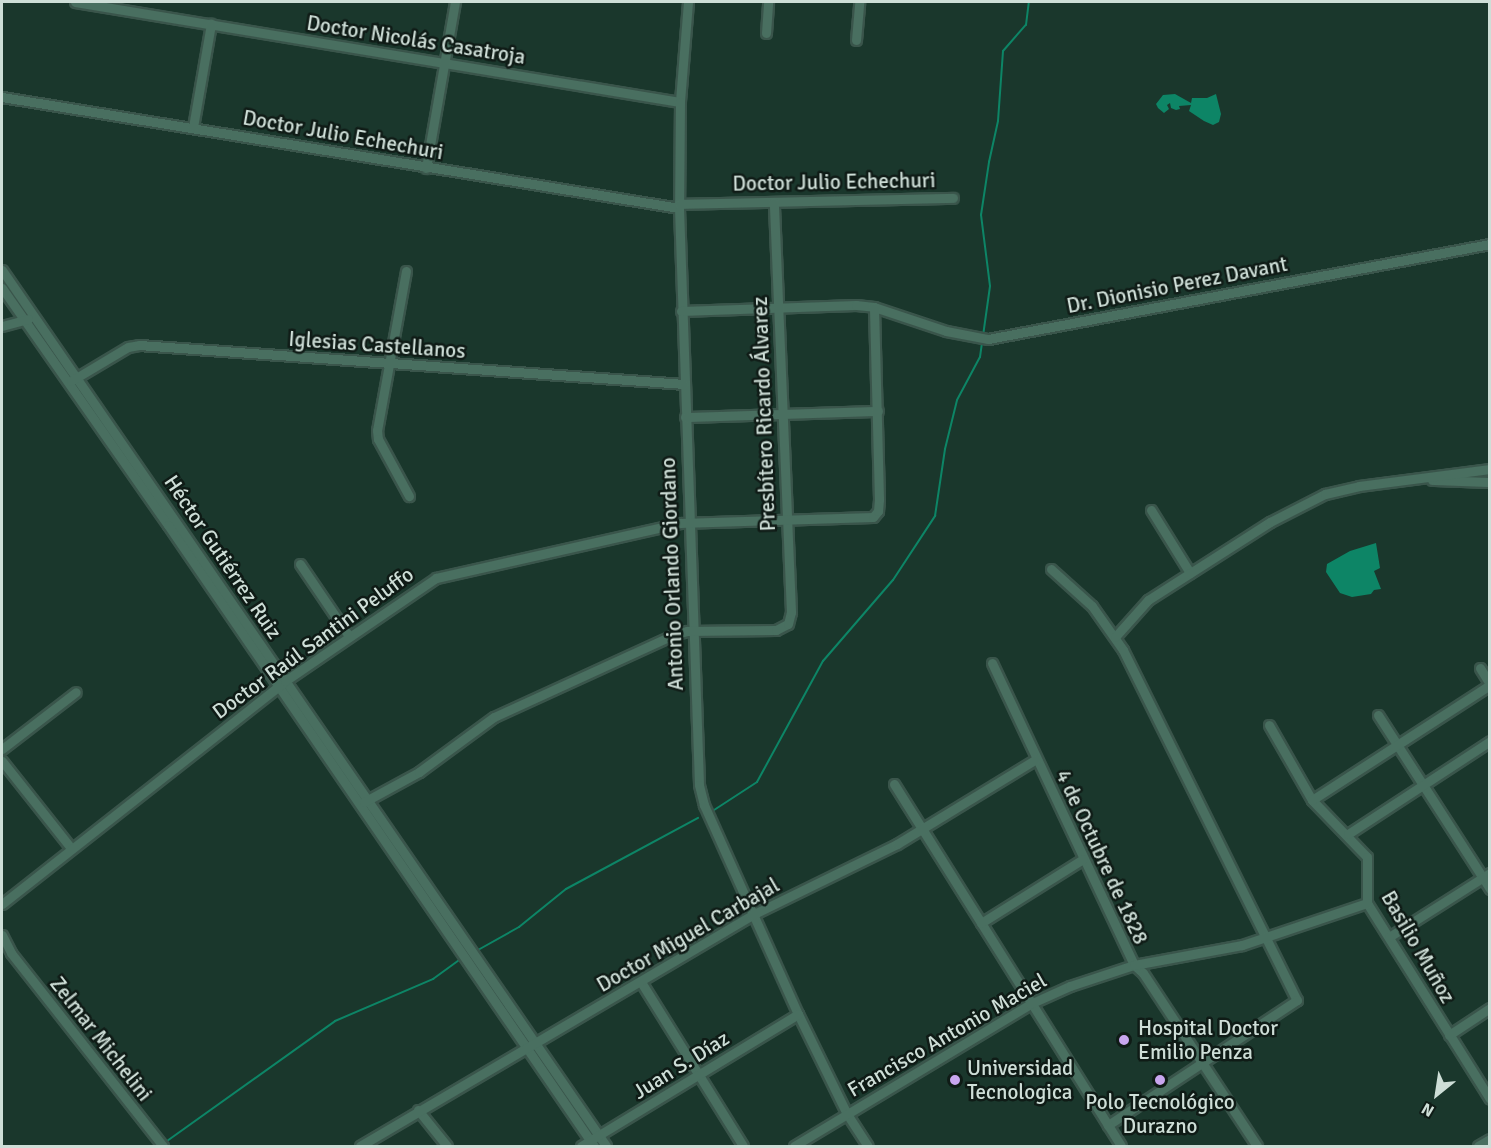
<!DOCTYPE html>
<meta charset="utf-8">
<style>
body{margin:0}
#map{position:relative;width:1491px;height:1148px;overflow:hidden;background:#1a372c;font-family:Signika,sans-serif}
div>[style]{position:absolute}
.water>*{inset:0;background:#0d8566}
.stream>*{height:2px;margin:-1px;padding:0 1px;transform-origin:1px;border-radius:1px;background:#0d8566}
.roads{filter:drop-shadow(2px 0 #3a554b) drop-shadow(-2px 0 #3a554b) drop-shadow(0 2px #3a554b) drop-shadow(0 -2px #3a554b)}
.minor>*{height:9px;margin:-4.5px;padding:0 4.5px;transform-origin:4.5px;border-radius:4.5px;background:#496f60}
.dots>*{width:16px;height:16px;translate:-50% -50%;box-sizing:border-box;border:3px solid #0f1b16;border-radius:50%}
span{translate:-50% -50%;white-space:nowrap;text-align:center;line-height:1.15;-webkit-text-stroke:5px #0f1b16;paint-order:stroke}
.street-label{font-size:21px;color:#ceded7}
.poi-label{font-size:21px;color:#ceded7}
.left{translate:0 -50%;text-align:left}
.frame{position:absolute;inset:0;border:3px solid #ceded7;pointer-events:none}
.north{position:absolute;left:1407px;top:1064px;width:60px;height:60px;-webkit-text-stroke:4px #0f1b16;paint-order:stroke;rotate:210deg;font-size:16px;font-weight:700;line-height:24px;text-align:center;color:#ceded7}
.north::after{content:'';display:block;margin:auto;width:21px;height:27px;background:#ceded7;clip-path:polygon(50% 0,100% 100%,50% 72%,0 100%)}
</style>
<div id="map">
<div class="water">
<i style="clip-path:polygon(1175px 94px,1191px 103px,1192px 98px,1207px 98px,1216px 94px,1221px 114px,1219px 122px,1213px 125px,1204px 121px,1189px 111px,1191px 105px,1179px 106px,1180px 109px,1176px 110px,1171px 108px,1170px 103px,1167px 105px,1169px 109px,1164px 113px,1158px 108px,1156px 104px,1163px 95px)"></i>
<i style="clip-path:polygon(1376px 543px,1380px 568px,1374px 571px,1381px 589px,1374px 590px,1371px 594px,1352px 597px,1340px 593px,1326px 572px,1327px 564px,1350px 551px)"></i>
</div>
<div class="stream">
<i style="left:983px;top:336px;width:50px;rotate:-82deg"></i>
<i style="left:990px;top:286px;width:72px;rotate:-97.2deg"></i>
<i style="left:981px;top:215px;width:54px;rotate:-81.4deg"></i>
<i style="left:989px;top:162px;width:42px;rotate:-77.6deg"></i>
<i style="left:998px;top:121px;width:70px;rotate:-85.9deg"></i>
<i style="left:1003px;top:51px;width:35px;rotate:-49deg"></i>
<i style="left:1026px;top:25px;width:23px;rotate:-83deg"></i>
<i style="left:711px;top:812px;width:55px;rotate:-33.1deg"></i>
<i style="left:757px;top:782px;width:138px;rotate:-61.4deg"></i>
<i style="left:823px;top:661px;width:107px;rotate:-49.2deg"></i>
<i style="left:893px;top:580px;width:77px;rotate:-56.7deg"></i>
<i style="left:935px;top:516px;width:68px;rotate:-81.5deg"></i>
<i style="left:945px;top:449px;width:50px;rotate:-76.2deg"></i>
<i style="left:957px;top:400px;width:49px;rotate:-61.9deg"></i>
<i style="left:980px;top:357px;width:15px;rotate:-82deg"></i>
<i style="left:478px;top:950px;width:47px;rotate:-29.3deg"></i>
<i style="left:519px;top:927px;width:60px;rotate:-39deg"></i>
<i style="left:566px;top:889px;width:150px;rotate:-28.3deg"></i>
<i style="left:167px;top:1141px;width:206px;rotate:-35.5deg"></i>
<i style="left:335px;top:1021px;width:107px;rotate:-23.2deg"></i>
<i style="left:433px;top:979px;width:37px;rotate:-36deg"></i>
</div>
<div class="roads">
<div class="minor">
<i style="left:75px;top:2px;width:613px;rotate:9.39deg"></i>
<i style="left:688px;top:2px;width:100px;rotate:94.6deg"></i>
<i style="left:680px;top:102px;width:106px;rotate:90.5deg"></i>
<i style="left:679px;top:208px;width:577px;rotate:88.01deg"></i>
<i style="left:699px;top:785px;width:21px;rotate:76deg"></i>
<i style="left:704px;top:805px;width:229px;rotate:65.8deg"></i>
<i style="left:798px;top:1014px;width:111px;rotate:63.9deg"></i>
<i style="left:847px;top:1114px;width:38px;rotate:57deg"></i>
<i style="left:766px;top:33px;width:31px;rotate:-86deg"></i>
<i style="left:856px;top:40px;width:38px;rotate:-85deg"></i>
<i style="left:2px;top:97px;width:686px;rotate:9.31deg"></i>
<i style="left:193px;top:127px;width:105px;rotate:-80.1deg"></i>
<i style="left:426px;top:168px;width:169px;rotate:-80.1deg"></i>
<i style="left:679px;top:204px;width:274px;rotate:-1.3deg"></i>
<i style="left:2px;top:270px;width:1064px;rotate:55.41deg"></i>
<i style="left:406px;top:271px;width:162px;rotate:100.3deg"></i>
<i style="left:377px;top:430px;width:9px;rotate:84deg"></i>
<i style="left:378px;top:439px;width:65px;rotate:61.5deg"></i>
<i style="left:2px;top:288px;width:289px;rotate:55deg"></i>
<i style="left:168px;top:525px;width:753px;rotate:55.55deg"></i>
<i style="left:681px;top:311px;width:175px;rotate:-2deg"></i>
<i style="left:856px;top:305px;width:18px;rotate:6deg"></i>
<i style="left:874px;top:307px;width:76px;rotate:18.4deg"></i>
<i style="left:946px;top:331px;width:43px;rotate:10.8deg"></i>
<i style="left:988px;top:339px;width:511px;rotate:-10.72deg"></i>
<i style="left:2px;top:326px;width:27px;rotate:-15deg"></i>
<i style="left:71px;top:381px;width:66px;rotate:-30.8deg"></i>
<i style="left:128px;top:347px;width:11px;rotate:-10deg"></i>
<i style="left:139px;top:345px;width:546px;rotate:4.09deg"></i>
<i style="left:685px;top:417px;width:193px;rotate:-1.8deg"></i>
<i style="left:1432px;top:480px;width:58px;rotate:2deg"></i>
<i style="left:1151px;top:510px;width:74px;rotate:58.2deg"></i>
<i style="left:300px;top:564px;width:87px;rotate:55.8deg"></i>
<i style="left:1051px;top:569px;width:55px;rotate:42.1deg"></i>
<i style="left:1092px;top:606px;width:54px;rotate:54.8deg"></i>
<i style="left:1123px;top:650px;width:391px;rotate:63.6deg"></i>
<i style="left:1297px;top:1000px;width:227px;rotate:146.5deg"></i>
<i style="left:1115px;top:637px;width:50px;rotate:-48.3deg"></i>
<i style="left:1148px;top:600px;width:145px;rotate:-32.6deg"></i>
<i style="left:1270px;top:522px;width:62px;rotate:-27deg"></i>
<i style="left:1325px;top:494px;width:35px;rotate:-13deg"></i>
<i style="left:1359px;top:486px;width:132px;rotate:-7.4deg"></i>
<i style="left:992px;top:663px;width:334px;rotate:64.8deg"></i>
<i style="left:1134px;top:965px;width:12px;rotate:42deg"></i>
<i style="left:1143px;top:973px;width:207px;rotate:56.6deg"></i>
<i style="left:1480px;top:668px;width:19px;rotate:58deg"></i>
<i style="left:1378px;top:715px;width:207px;rotate:57.2deg"></i>
<i style="left:1269px;top:725px;width:86px;rotate:60.2deg"></i>
<i style="left:1312px;top:800px;width:79px;rotate:46deg"></i>
<i style="left:1367px;top:857px;width:46px;rotate:90deg"></i>
<i style="left:1367px;top:903px;width:231px;rotate:57.9deg"></i>
<i style="left:2px;top:749px;width:93px;rotate:-37.6deg"></i>
<i style="left:2px;top:761px;width:111px;rotate:51.6deg"></i>
<i style="left:894px;top:784px;width:427px;rotate:57.9deg"></i>
<i style="left:1312px;top:800px;width:212px;rotate:-32.9deg"></i>
<i style="left:364px;top:802px;width:63px;rotate:-28.6deg"></i>
<i style="left:419px;top:772px;width:93px;rotate:-36.3deg"></i>
<i style="left:494px;top:717px;width:197px;rotate:-24.6deg"></i>
<i style="left:673px;top:635px;width:15px;rotate:-16deg"></i>
<i style="left:687px;top:631px;width:89px;rotate:-0.6deg"></i>
<i style="left:776px;top:630px;width:13px;rotate:-27deg"></i>
<i style="left:788px;top:624px;width:12px;rotate:-76deg"></i>
<i style="left:791px;top:612px;width:410px;rotate:-92.4deg"></i>
<i style="left:1348px;top:834px;width:170px;rotate:-33.2deg"></i>
<i style="left:2px;top:904px;width:360px;rotate:-38.2deg"></i>
<i style="left:285px;top:681px;width:183px;rotate:-34.3deg"></i>
<i style="left:436px;top:578px;width:250px;rotate:-12.7deg"></i>
<i style="left:680px;top:523px;width:193px;rotate:-1.8deg"></i>
<i style="left:873px;top:517px;width:8px;rotate:-50deg"></i>
<i style="left:878px;top:511px;width:12px;rotate:-85deg"></i>
<i style="left:879px;top:499px;width:192px;rotate:-91.5deg"></i>
<i style="left:981px;top:923px;width:120px;rotate:-32.1deg"></i>
<i style="left:2px;top:935px;width:20px;rotate:63deg"></i>
<i style="left:11px;top:953px;width:246px;rotate:51.8deg"></i>
<i style="left:1389px;top:937px;width:120px;rotate:-32.4deg"></i>
<i style="left:641px;top:982px;width:193px;rotate:58.1deg"></i>
<i style="left:1449px;top:1035px;width:49px;rotate:-33.4deg"></i>
<i style="left:418px;top:1110px;width:46px;rotate:51.1deg"></i>
<i style="left:360px;top:1146px;width:455px;rotate:-30.5deg"></i>
<i style="left:752px;top:915px;width:161px;rotate:-26.1deg"></i>
<i style="left:897px;top:844px;width:163px;rotate:-31.4deg"></i>
<i style="left:581px;top:1146px;width:254px;rotate:-31.3deg"></i>
<i style="left:794px;top:1146px;width:275px;rotate:-31deg"></i>
<i style="left:1030px;top:1004px;width:44px;rotate:-24.2deg"></i>
<i style="left:1070px;top:986px;width:67px;rotate:-18.2deg"></i>
<i style="left:1134px;top:965px;width:110px;rotate:-10.5deg"></i>
<i style="left:1242px;top:945px;width:132px;rotate:-18.6deg"></i>
<i style="left:1478px;top:1146px;width:14px;rotate:-30deg"></i>
</div>
</div>
<div class="dots">
<i style="left:1124px;top:1040px;background:#c8a6ef"></i>
<i style="left:955px;top:1080px;background:#c8a6ef"></i>
<i style="left:1160px;top:1080px;background:#c8a6ef"></i>
</div>
<div class="street-label">
<span style="left:416px;top:40px;rotate:9deg">Doctor Nicolás Casatroja</span>
<span style="left:343px;top:135px;rotate:10deg">Doctor Julio Echechuri</span>
<span style="left:834px;top:182px;rotate:-1deg">Doctor Julio Echechuri</span>
<span style="left:1177px;top:285px;rotate:-11deg">Dr. Dionisio Perez Davant</span>
<span style="left:377px;top:345px;rotate:4deg">Iglesias Castellanos</span>
<span style="left:764px;top:414px;rotate:-92deg">Presbítero Ricardo Álvarez</span>
<span style="left:223px;top:557px;rotate:56deg">Héctor Gutiérrez Ruiz</span>
<span style="left:672px;top:574px;rotate:-92deg">Antonio Orlando Giordano</span>
<span style="left:313px;top:643px;rotate:-36deg">Doctor Raúl Santini Peluffo</span>
<span style="left:1102px;top:857px;rotate:65deg">4 de Octubre de 1828</span>
<span style="left:688px;top:935px;rotate:-30deg">Doctor Miguel Carbajal</span>
<span style="left:1418px;top:947px;rotate:60deg">Basilio Muñoz</span>
<span style="left:947px;top:1035px;rotate:-30deg">Francisco Antonio Maciel</span>
<span style="left:101px;top:1039px;rotate:52deg">Zelmar Michelini</span>
<span style="left:681px;top:1065px;rotate:-32deg">Juan S. Díaz</span>
</div>
<div class="poi-label">
<span class="left" style="left:1138px;top:1040px">Hospital Doctor<br>Emilio Penza</span>
<span class="left" style="left:967px;top:1080px">Universidad<br>Tecnologica</span>
<span style="left:1160px;top:1114px">Polo Tecnológico<br>Durazno</span>
</div>
<div class="frame"></div>
<div class="north">N</div>
</div>
